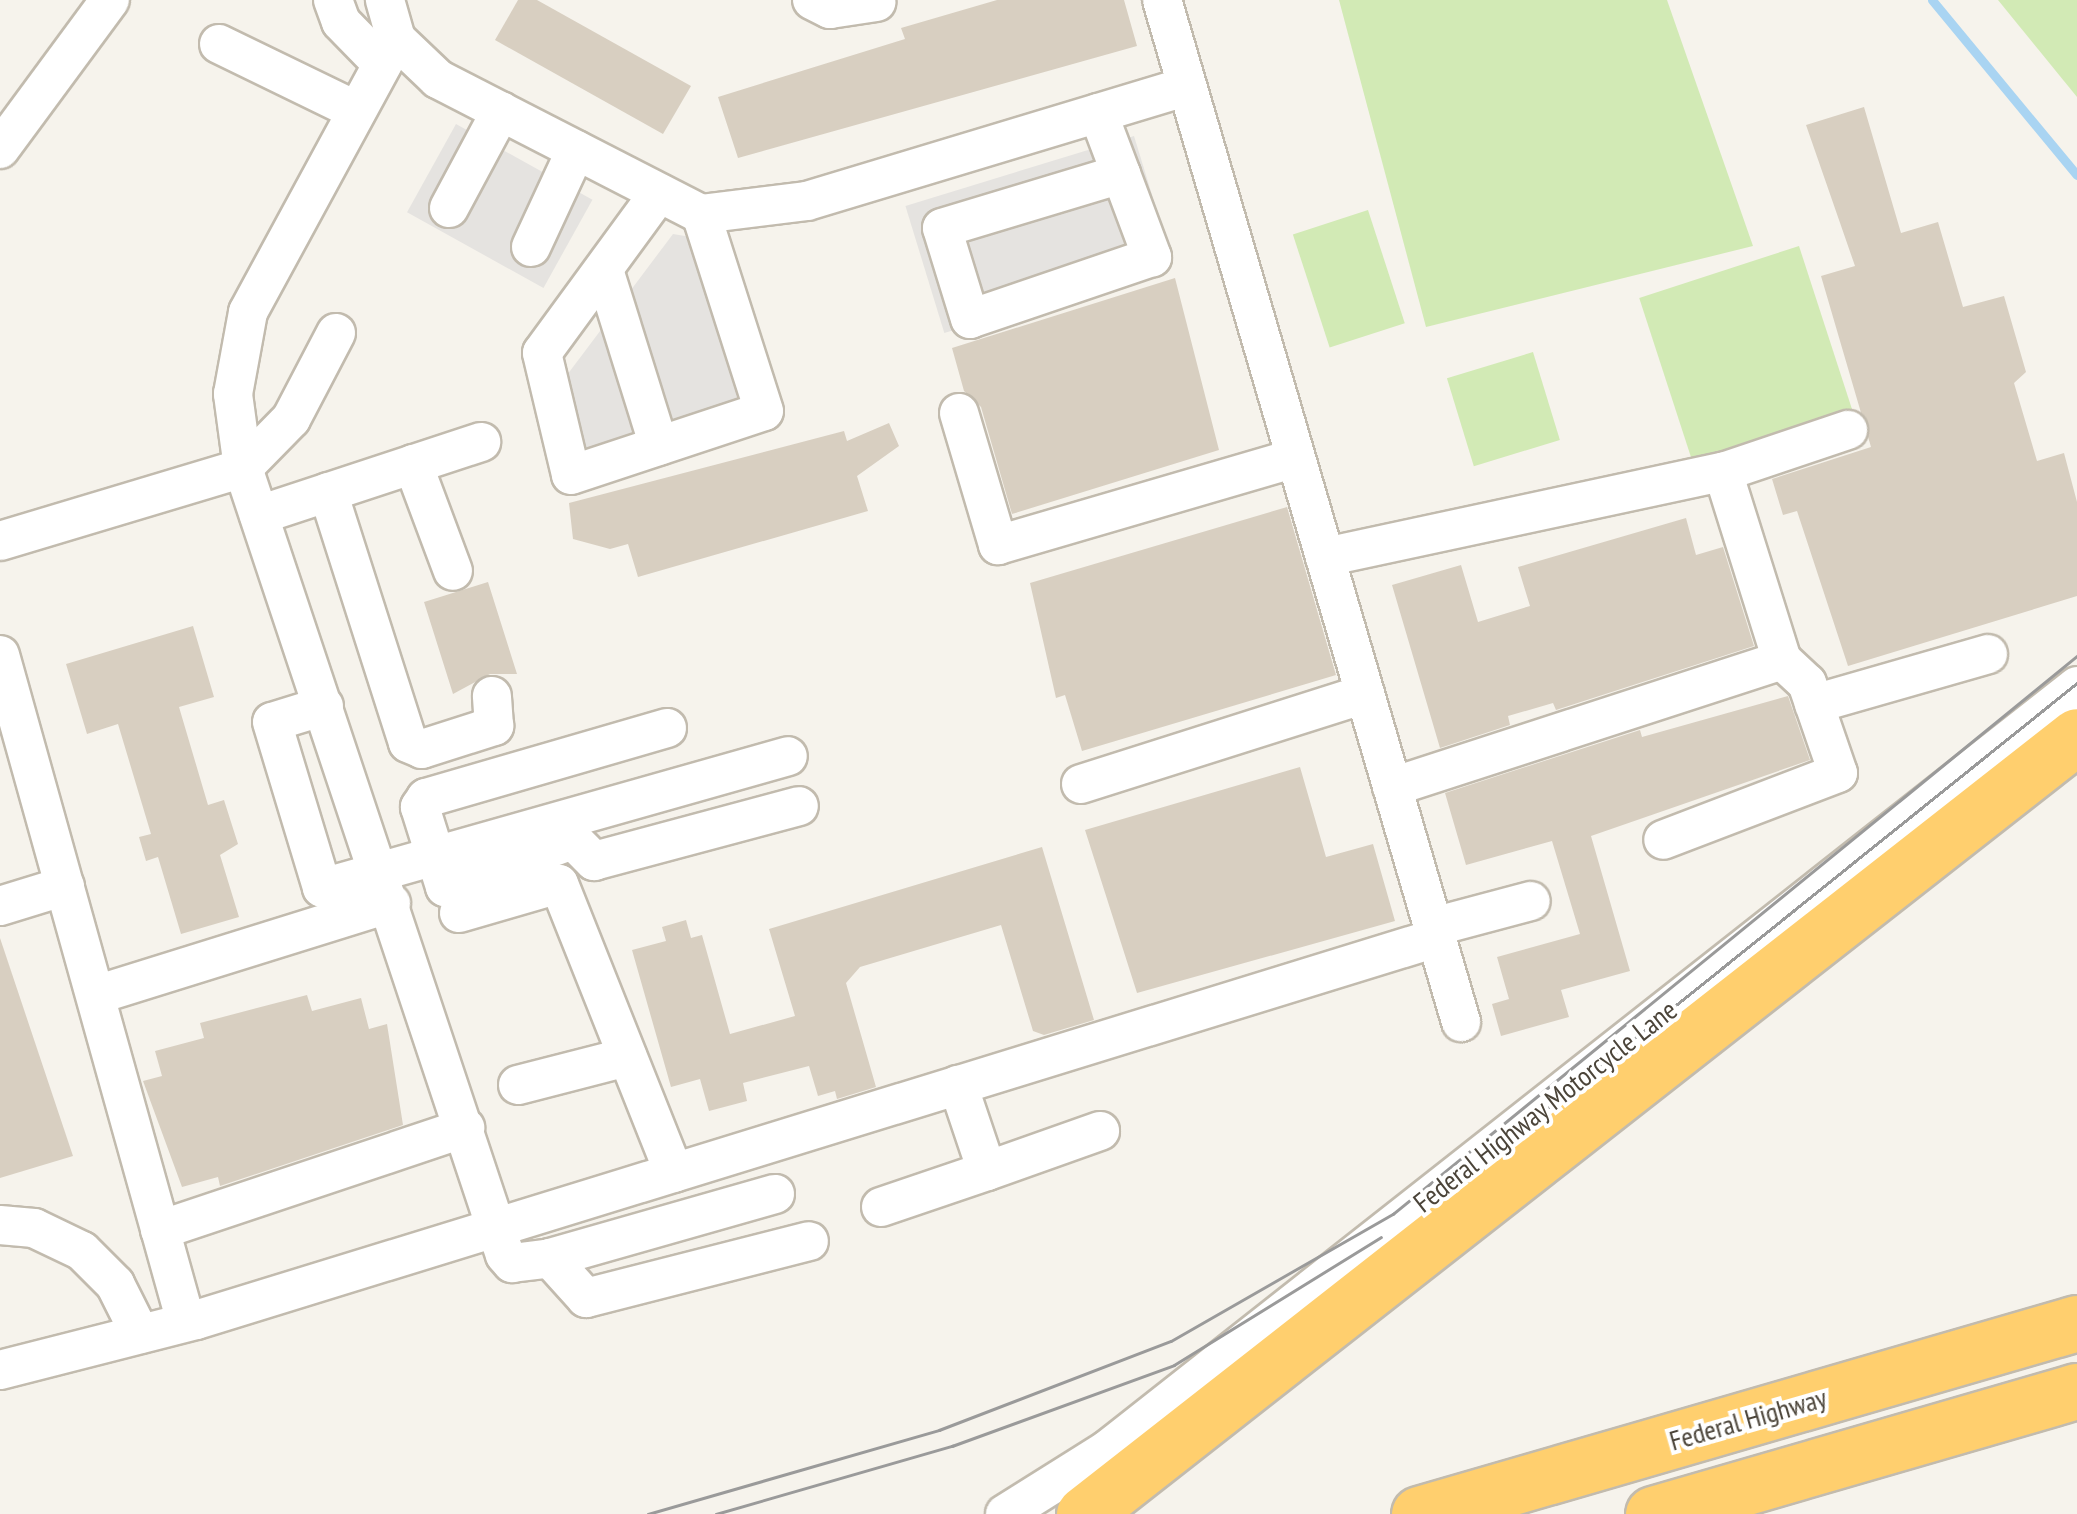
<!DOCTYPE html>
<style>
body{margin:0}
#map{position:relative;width:2077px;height:1514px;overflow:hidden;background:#f6f3ec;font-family:"PT Sans Narrow",sans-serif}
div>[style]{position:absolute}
.green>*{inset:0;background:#d2eab5;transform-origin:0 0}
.parking>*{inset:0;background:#e5e3e0;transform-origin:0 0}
.stream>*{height:9px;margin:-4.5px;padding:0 4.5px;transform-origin:4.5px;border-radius:4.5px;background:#a9d4f2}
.building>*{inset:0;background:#d8cfc1}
.roads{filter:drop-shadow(2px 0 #c2bbae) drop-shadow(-2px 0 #c2bbae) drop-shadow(0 2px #c2bbae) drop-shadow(0 -2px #c2bbae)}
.minor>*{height:38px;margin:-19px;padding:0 19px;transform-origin:19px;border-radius:19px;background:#fff}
.highway>*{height:55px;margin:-27.5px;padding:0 27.5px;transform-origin:27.5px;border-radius:27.5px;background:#ffcf6e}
.tram>*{height:2.5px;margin:-1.25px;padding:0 1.25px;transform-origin:1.25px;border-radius:1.25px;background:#9a9a9a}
span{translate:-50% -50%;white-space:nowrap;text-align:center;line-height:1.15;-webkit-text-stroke:8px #fff;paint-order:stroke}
.street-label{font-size:28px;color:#4b4439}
</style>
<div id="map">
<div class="green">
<i style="clip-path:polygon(1339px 0,1667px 0,1753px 246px,1426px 327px)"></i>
<i style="clip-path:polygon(1998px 0,2077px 0,2077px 97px)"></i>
<i style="left:1368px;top:210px;width:119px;height:79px;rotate:72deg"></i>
<i style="left:1799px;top:246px;width:175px;height:168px;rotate:72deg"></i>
<i style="left:1533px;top:352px;width:92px;height:90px;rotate:73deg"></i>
</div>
<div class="parking">
<i style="left:456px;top:124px;width:156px;height:101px;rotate:29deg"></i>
<i style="left:1134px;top:136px;width:133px;height:239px;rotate:73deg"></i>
<i style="clip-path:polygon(673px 234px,691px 237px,748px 414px,579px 464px,564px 379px)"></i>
</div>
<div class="stream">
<i style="left:1932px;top:0;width:227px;rotate:50.4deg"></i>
</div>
<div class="building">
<i style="clip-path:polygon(518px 0,537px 0,691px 86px,663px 134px,495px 40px)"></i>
<i style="clip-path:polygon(997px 0,1124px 0,1137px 46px,738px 158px,718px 97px,905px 39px,901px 28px)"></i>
<i style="clip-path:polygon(1864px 107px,1901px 233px,1938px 222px,1963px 307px,2004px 296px,2026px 372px,2014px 383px,2037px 461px,2064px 453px,2077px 502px,2077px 596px,1848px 666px,1797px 511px,1783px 515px,1772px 479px,1871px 447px,1821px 276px,1855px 266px,1806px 125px)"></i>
<i style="clip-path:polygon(1175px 278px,1219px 450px,1012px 514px,981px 407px,964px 391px,952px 348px)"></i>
<i style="clip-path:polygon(889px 423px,899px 446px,857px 476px,868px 511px,638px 577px,628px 544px,610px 549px,573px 539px,569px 503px,844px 431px,847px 441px)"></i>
<i style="clip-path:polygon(1287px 507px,1336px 675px,1082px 751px,1065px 695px,1056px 698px,1030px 583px)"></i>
<i style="clip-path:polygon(1686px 518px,1696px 555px,1723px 547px,1754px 646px,1556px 710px,1553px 703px,1508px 716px,1510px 725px,1440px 748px,1392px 585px,1461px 565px,1478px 622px,1530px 606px,1518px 567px)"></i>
<i style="clip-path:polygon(488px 582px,517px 674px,490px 674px,453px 694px,424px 602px)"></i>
<i style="clip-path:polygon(193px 626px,214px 697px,179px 707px,208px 805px,224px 800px,238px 844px,220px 855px,239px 917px,181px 934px,158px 857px,146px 861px,139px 837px,151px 834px,118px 724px,87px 734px,66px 664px)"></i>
<i style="clip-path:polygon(1788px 696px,1810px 760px,1591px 836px,1630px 971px,1561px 990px,1569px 1017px,1501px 1036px,1492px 1004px,1509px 999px,1497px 957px,1580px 934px,1552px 841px,1466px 865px,1445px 793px,1640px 730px,1642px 737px)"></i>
<i style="clip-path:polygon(1300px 767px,1326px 857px,1373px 844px,1395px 921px,1137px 993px,1085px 830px)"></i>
<i style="clip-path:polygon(1042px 847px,1094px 1020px,1044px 1035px,1033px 1031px,1001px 925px,860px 967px,846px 983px,876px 1087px,837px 1099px,835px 1091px,818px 1096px,809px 1066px,743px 1083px,747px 1101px,709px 1111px,700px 1079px,671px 1087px,632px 950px,666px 941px,662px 927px,686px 920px,691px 938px,702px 935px,730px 1034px,795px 1016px,769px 929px)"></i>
<i style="clip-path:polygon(0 938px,73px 1156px,0 1178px)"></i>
<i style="clip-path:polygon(307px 995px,312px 1011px,361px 998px,369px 1029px,387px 1024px,403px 1125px,220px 1186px,218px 1177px,182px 1187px,143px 1081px,162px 1076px,155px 1051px,204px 1038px,200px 1023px)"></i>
</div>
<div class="roads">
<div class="minor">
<i style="left:333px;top:0;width:23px;rotate:70deg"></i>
<i style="left:341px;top:22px;width:59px;rotate:45.7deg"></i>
<i style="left:812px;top:0;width:20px;rotate:27deg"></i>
<i style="left:830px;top:9px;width:47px;rotate:-8.7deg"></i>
<i style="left:1162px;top:0;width:1065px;rotate:73.69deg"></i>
<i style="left:396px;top:39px;width:58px;rotate:43.6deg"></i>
<i style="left:438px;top:79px;width:296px;rotate:27.2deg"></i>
<i style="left:701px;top:214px;width:107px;rotate:-7deg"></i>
<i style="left:807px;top:201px;width:397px;rotate:-16.8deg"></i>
<i style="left:219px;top:44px;width:153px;rotate:25.9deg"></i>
<i style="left:1098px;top:113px;width:65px;rotate:69.3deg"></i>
<i style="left:1121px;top:174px;width:89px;rotate:69.5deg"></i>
<i style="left:1152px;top:257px;width:192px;rotate:161.2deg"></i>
<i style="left:970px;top:319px;width:95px;rotate:-107.1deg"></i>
<i style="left:942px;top:228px;width:187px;rotate:-16.8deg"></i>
<i style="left:0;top:149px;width:185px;rotate:-53.6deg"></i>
<i style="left:659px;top:193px;width:198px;rotate:126.2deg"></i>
<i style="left:542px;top:353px;width:125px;rotate:76.6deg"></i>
<i style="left:571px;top:475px;width:203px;rotate:-18.3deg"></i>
<i style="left:764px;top:411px;width:207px;rotate:-107.7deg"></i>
<i style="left:449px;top:208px;width:110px;rotate:-61.8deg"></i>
<i style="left:531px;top:247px;width:107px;rotate:-65.1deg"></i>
<i style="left:605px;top:273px;width:181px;rotate:72.7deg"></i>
<i style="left:336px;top:333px;width:97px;rotate:117.6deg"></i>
<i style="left:291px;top:419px;width:69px;rotate:134.4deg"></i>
<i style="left:243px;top:468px;width:829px;rotate:71.59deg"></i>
<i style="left:505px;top:1255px;width:11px;rotate:49deg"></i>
<i style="left:512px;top:1263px;width:38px;rotate:-7deg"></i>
<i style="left:550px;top:1258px;width:234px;rotate:-15.9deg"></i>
<i style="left:959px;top:413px;width:138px;rotate:73.5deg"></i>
<i style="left:998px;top:545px;width:310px;rotate:-16.3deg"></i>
<i style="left:413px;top:464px;width:114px;rotate:69.5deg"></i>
<i style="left:1723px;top:472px;width:132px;rotate:-18.6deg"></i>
<i style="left:328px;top:492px;width:263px;rotate:72.3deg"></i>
<i style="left:408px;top:743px;width:15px;rotate:23deg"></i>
<i style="left:422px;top:749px;width:76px;rotate:-17.7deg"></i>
<i style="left:494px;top:726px;width:30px;rotate:-94deg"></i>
<i style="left:259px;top:515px;width:234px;rotate:-18.2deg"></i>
<i style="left:0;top:541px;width:254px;rotate:-16.7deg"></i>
<i style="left:243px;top:468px;width:75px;rotate:-97.7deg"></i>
<i style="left:233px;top:394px;width:83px;rotate:-79.6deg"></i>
<i style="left:248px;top:312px;width:311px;rotate:-61.5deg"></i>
<i style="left:396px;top:39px;width:41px;rotate:-105.8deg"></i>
<i style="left:1325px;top:557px;width:407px;rotate:-12.1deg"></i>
<i style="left:1723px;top:472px;width:197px;rotate:72.6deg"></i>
<i style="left:1782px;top:660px;width:34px;rotate:43deg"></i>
<i style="left:1807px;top:683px;width:95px;rotate:71deg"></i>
<i style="left:1838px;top:773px;width:187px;rotate:159.1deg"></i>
<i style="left:0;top:655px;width:692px;rotate:74.42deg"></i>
<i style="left:1814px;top:704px;width:181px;rotate:-16deg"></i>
<i style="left:324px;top:706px;width:54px;rotate:162.9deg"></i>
<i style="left:272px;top:722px;width:173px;rotate:73.2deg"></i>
<i style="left:322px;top:888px;width:484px;rotate:-15.8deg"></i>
<i style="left:667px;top:728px;width:251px;rotate:163.8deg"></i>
<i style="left:426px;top:798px;width:11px;rotate:124deg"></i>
<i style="left:420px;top:807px;width:84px;rotate:72.6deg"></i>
<i style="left:445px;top:887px;width:136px;rotate:-20.2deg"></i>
<i style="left:573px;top:840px;width:30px;rotate:45deg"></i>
<i style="left:594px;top:861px;width:212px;rotate:-15deg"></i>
<i style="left:1081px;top:784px;width:298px;rotate:-17.6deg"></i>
<i style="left:1392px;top:787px;width:410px;rotate:-18deg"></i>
<i style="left:0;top:906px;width:68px;rotate:-17.1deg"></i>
<i style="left:459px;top:913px;width:104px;rotate:-16.2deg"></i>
<i style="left:559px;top:884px;width:311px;rotate:68.3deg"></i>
<i style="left:1433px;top:927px;width:101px;rotate:-14.9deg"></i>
<i style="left:96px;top:995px;width:309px;rotate:-17.3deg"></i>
<i style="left:518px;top:1085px;width:113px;rotate:-14.4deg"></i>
<i style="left:987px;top:1171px;width:120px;rotate:-19.5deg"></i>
<i style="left:881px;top:1207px;width:112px;rotate:-18.8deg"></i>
<i style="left:987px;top:1171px;width:91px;rotate:-108.6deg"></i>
<i style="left:0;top:1225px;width:34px;rotate:5deg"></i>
<i style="left:34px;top:1228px;width:53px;rotate:25.6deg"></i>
<i style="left:82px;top:1251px;width:47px;rotate:45deg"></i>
<i style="left:115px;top:1284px;width:56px;rotate:63.4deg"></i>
<i style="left:160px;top:1230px;width:322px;rotate:-18.5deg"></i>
<i style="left:550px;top:1258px;width:54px;rotate:48deg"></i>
<i style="left:586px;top:1298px;width:230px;rotate:-14.3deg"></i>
<i style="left:0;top:1370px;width:202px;rotate:-14.3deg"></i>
<i style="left:196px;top:1320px;width:1298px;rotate:-17.12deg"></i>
<i style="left:1005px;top:1514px;width:120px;rotate:-32.1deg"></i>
<i style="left:1107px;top:1450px;width:1235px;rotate:-38.22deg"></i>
</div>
<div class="highway">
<i style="left:1084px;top:1514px;width:1261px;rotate:-38.08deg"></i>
<i style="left:1419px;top:1514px;width:685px;rotate:-16.19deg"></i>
<i style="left:1653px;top:1514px;width:441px;rotate:-16.2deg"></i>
</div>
</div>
<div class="tram">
<i style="left:1488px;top:1156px;width:755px;rotate:-38.77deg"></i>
<i style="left:648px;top:1514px;width:303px;rotate:-16.1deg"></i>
<i style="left:939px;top:1430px;width:248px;rotate:-21deg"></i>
<i style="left:1171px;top:1341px;width:256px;rotate:-29.8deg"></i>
<i style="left:1393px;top:1214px;width:883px;rotate:-39.21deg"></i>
<i style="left:716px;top:1514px;width:246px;rotate:-16.1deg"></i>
<i style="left:952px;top:1446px;width:236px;rotate:-20deg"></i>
<i style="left:1174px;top:1365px;width:243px;rotate:-31.7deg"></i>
</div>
<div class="street-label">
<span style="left:1545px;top:1106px;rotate:-38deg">Federal Highway Motorcycle Lane</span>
<span style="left:1748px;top:1419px;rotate:-16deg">Federal Highway</span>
</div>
</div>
